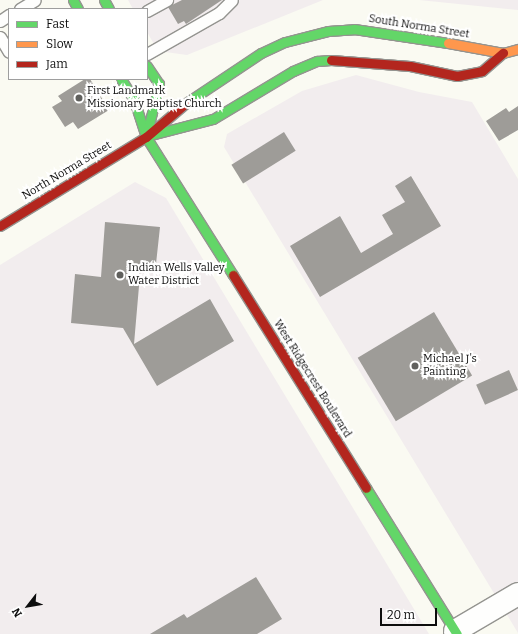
<!DOCTYPE html>
<style>
body{margin:0}
#map{position:relative;width:518px;height:634px;overflow:hidden;background:#fafaf2;font-family:Bitter,serif}
div>[style]{position:absolute}
.industrial>*{inset:0;background:#f2edee}
.building>*{inset:0;background:#9e9c98;transform-origin:0 0}
.roads{filter:drop-shadow(1px 0 #949490) drop-shadow(-1px 0 #949490) drop-shadow(0 1px #949490) drop-shadow(0 -1px #949490)}
.lane>*{height:11px;margin:-5.5px;padding:0 5.5px;transform-origin:5.5px;border-radius:5.5px;background:#fefefd}
.street>*{height:22px;margin:-11px;padding:0 11px;transform-origin:11px;border-radius:11px;background:#fefefd}
.fast>*{height:9px;margin:-4.5px;padding:0 4.5px;transform-origin:4.5px;border-radius:4.5px;background:#63d668}
.slow>*{height:9px;margin:-4.5px;padding:0 4.5px;transform-origin:4.5px;border-radius:4.5px;background:#ff974d}
.jam>*{height:9px;margin:-4.5px;padding:0 4.5px;transform-origin:4.5px;border-radius:4.5px;background:#b3261e}
.dots>*{width:11px;height:11px;translate:-50% -50%;box-sizing:border-box;border:2px solid #fff;border-radius:50%}
span{translate:-50% -50%;white-space:nowrap;text-align:center;line-height:1.15;-webkit-text-stroke:4px #fff;paint-order:stroke}
.street-label{font-size:11px;color:#0d0d0d}
.poi-label{font-size:11px;color:#0d0d0d}
.left{translate:0 -50%;text-align:left}
.legend{position:absolute;left:8px;top:8px;width:140px;height:72px;box-sizing:border-box;background:#fff;border:1px solid #9e9e9e;margin:0;padding:5px 7px;list-style:none;font-size:12px;color:#0d0d0d}
.legend li{display:flex;align-items:center;gap:8px;height:20px}
.legend b{width:20px;border:1px solid #9e9e9e}
.north{position:absolute;left:8px;top:586px;width:40px;height:40px;-webkit-text-stroke:3px #fff;paint-order:stroke;rotate:239deg;font-size:11px;font-weight:700;line-height:16px;text-align:center;color:#0d0d0d}
.north::after{content:'';display:block;margin:auto;width:14px;height:18px;background:#0d0d0d;clip-path:polygon(50% 0,100% 100%,50% 72%,0 100%)}
.scale{position:absolute;left:380px;top:608px;width:57px;height:18px;box-sizing:border-box;border:2px solid #0d0d0d;border-top:0;padding-left:5px;font-size:12px;line-height:14px;white-space:nowrap;color:#0d0d0d;-webkit-text-stroke:3px #fff;paint-order:stroke}
</style>
<div id="map">
<div class="industrial">
<i style="clip-path:polygon(128px 0,323px 0,187px 55px,158px 51px,147px 32px,147px 9px,133px 9px)"></i>
<i style="clip-path:polygon(419px 0,518px 0,518px 10px)"></i>
<i style="clip-path:polygon(356px 75px,419px 92px,472px 102px,518px 179px,518px 633px,224px 147px,227px 134px,302px 91px)"></i>
<i style="clip-path:polygon(135px 182px,166px 198px,429px 634px,0 634px,0 265px)"></i>
</div>
<div class="building">
<i style="clip-path:polygon(182px 0,222px 0,186px 24px,184px 21px,178px 24px,168px 7px)"></i>
<i style="clip-path:polygon(85px 79px,90px 79px,109px 110px,78px 129px,73px 122px,65px 127px,52px 107px,62px 101px,58px 96px)"></i>
<i style="clip-path:polygon(518px 106px,518px 130px,499px 141px,486px 121px,506px 108px,509px 112px)"></i>
<i style="left:284px;top:132px;width:22px;height:62px;rotate:58deg"></i>
<i style="clip-path:polygon(411px 176px,441px 226px,320px 297px,290px 246px,340px 216px,361px 253px,393px 234px,382px 215px,405px 202px,395px 186px)"></i>
<i style="clip-path:polygon(105px 222px,160px 227px,156px 264px,141px 263px,134px 344px,210px 299px,234px 341px,157px 386px,123px 328px,71px 323px,75px 274px,101px 277px)"></i>
<i style="left:434px;top:312px;width:74px;height:89px;rotate:59deg"></i>
<i style="left:509px;top:370px;width:22px;height:36px;rotate:66deg"></i>
<i style="clip-path:polygon(256px 577px,282px 619px,257px 634px,150px 634px,184px 614px,187px 618px)"></i>
</div>
<div class="roads">
<div class="lane">
<i style="left:20px;top:9px;width:17px;rotate:-31deg"></i>
<i style="left:147px;top:11px;width:23px;rotate:-29deg"></i>
<i style="left:0;top:21px;width:11px;rotate:-34deg"></i>
<i style="left:0;top:37px;width:17px;rotate:59deg"></i>
<i style="left:147px;top:54px;width:83px;rotate:-29.7deg"></i>
<i style="left:219px;top:13px;width:18px;rotate:-45deg"></i>
</div>
<div class="street">
<i style="left:455px;top:631px;width:73px;rotate:-30.4deg"></i>
</div>
<div class="fast">
<i style="left:73px;top:0;width:10px;rotate:61deg"></i>
<i style="left:104px;top:0;width:10px;rotate:61deg"></i>
<i style="left:121px;top:79px;width:25px;rotate:58deg"></i>
<i style="left:134px;top:100px;width:39px;rotate:72deg"></i>
<i style="left:146px;top:137px;width:163px;rotate:57.8deg"></i>
<i style="left:186px;top:103px;width:90px;rotate:-33.7deg"></i>
<i style="left:261px;top:53px;width:26px;rotate:-25deg"></i>
<i style="left:285px;top:42px;width:44px;rotate:-14.3deg"></i>
<i style="left:328px;top:31px;width:26px;rotate:-4deg"></i>
<i style="left:354px;top:29px;width:95px;rotate:8.5deg"></i>
<i style="left:151px;top:135px;width:64px;rotate:-14.5deg"></i>
<i style="left:213px;top:119px;width:93px;rotate:-31deg"></i>
<i style="left:293px;top:71px;width:26px;rotate:-23deg"></i>
<i style="left:317px;top:61px;width:14px;rotate:-4deg"></i>
<i style="left:146px;top:137px;width:55px;rotate:-76.2deg"></i>
<i style="left:159px;top:84px;width:22px;rotate:-124deg"></i>
<i style="left:366px;top:488px;width:172px;rotate:58.1deg"></i>
</div>
<div class="slow">
<i style="left:448px;top:43px;width:56px;rotate:10.3deg"></i>
<i style="left:503px;top:53px;width:16px;rotate:-15deg"></i>
</div>
<div class="jam">
<i style="left:331px;top:60px;width:79px;rotate:4.3deg"></i>
<i style="left:410px;top:66px;width:48px;rotate:12deg"></i>
<i style="left:457px;top:76px;width:25px;rotate:-11deg"></i>
<i style="left:482px;top:71px;width:28px;rotate:-41deg"></i>
<i style="left:0;top:226px;width:171px;rotate:-31.4deg"></i>
<i style="left:146px;top:137px;width:52px;rotate:-40.4deg"></i>
<i style="left:233px;top:275px;width:251px;rotate:58deg"></i>
</div>
</div>
<div class="dots">
<i style="left:79px;top:98px;background:#60605d"></i>
<i style="left:120px;top:275px;background:#60605d"></i>
<i style="left:415px;top:366px;background:#60605d"></i>
</div>
<div class="street-label">
<span style="left:419px;top:27px;rotate:9deg">South Norma Street</span>
<span style="left:67px;top:171px;rotate:-31deg">North Norma Street</span>
<span style="left:312px;top:379px;rotate:58deg">West Ridgecrest Boulevard</span>
</div>
<div class="poi-label">
<span class="left" style="left:87px;top:98px">First Landmark<br>Missionary Baptist Church</span>
<span class="left" style="left:128px;top:275px">Indian Wells Valley<br>Water District</span>
<span class="left" style="left:423px;top:366px">Michael J's<br>Painting</span>
</div>
<ul class="legend">
<li><b style="height:5px;background:#63d668"></b>Fast</li>
<li><b style="height:5px;background:#ff974d"></b>Slow</li>
<li><b style="height:5px;background:#b3261e"></b>Jam</li>
</ul>
<div class="north">N</div>
<div class="scale">20 m</div>
</div>
